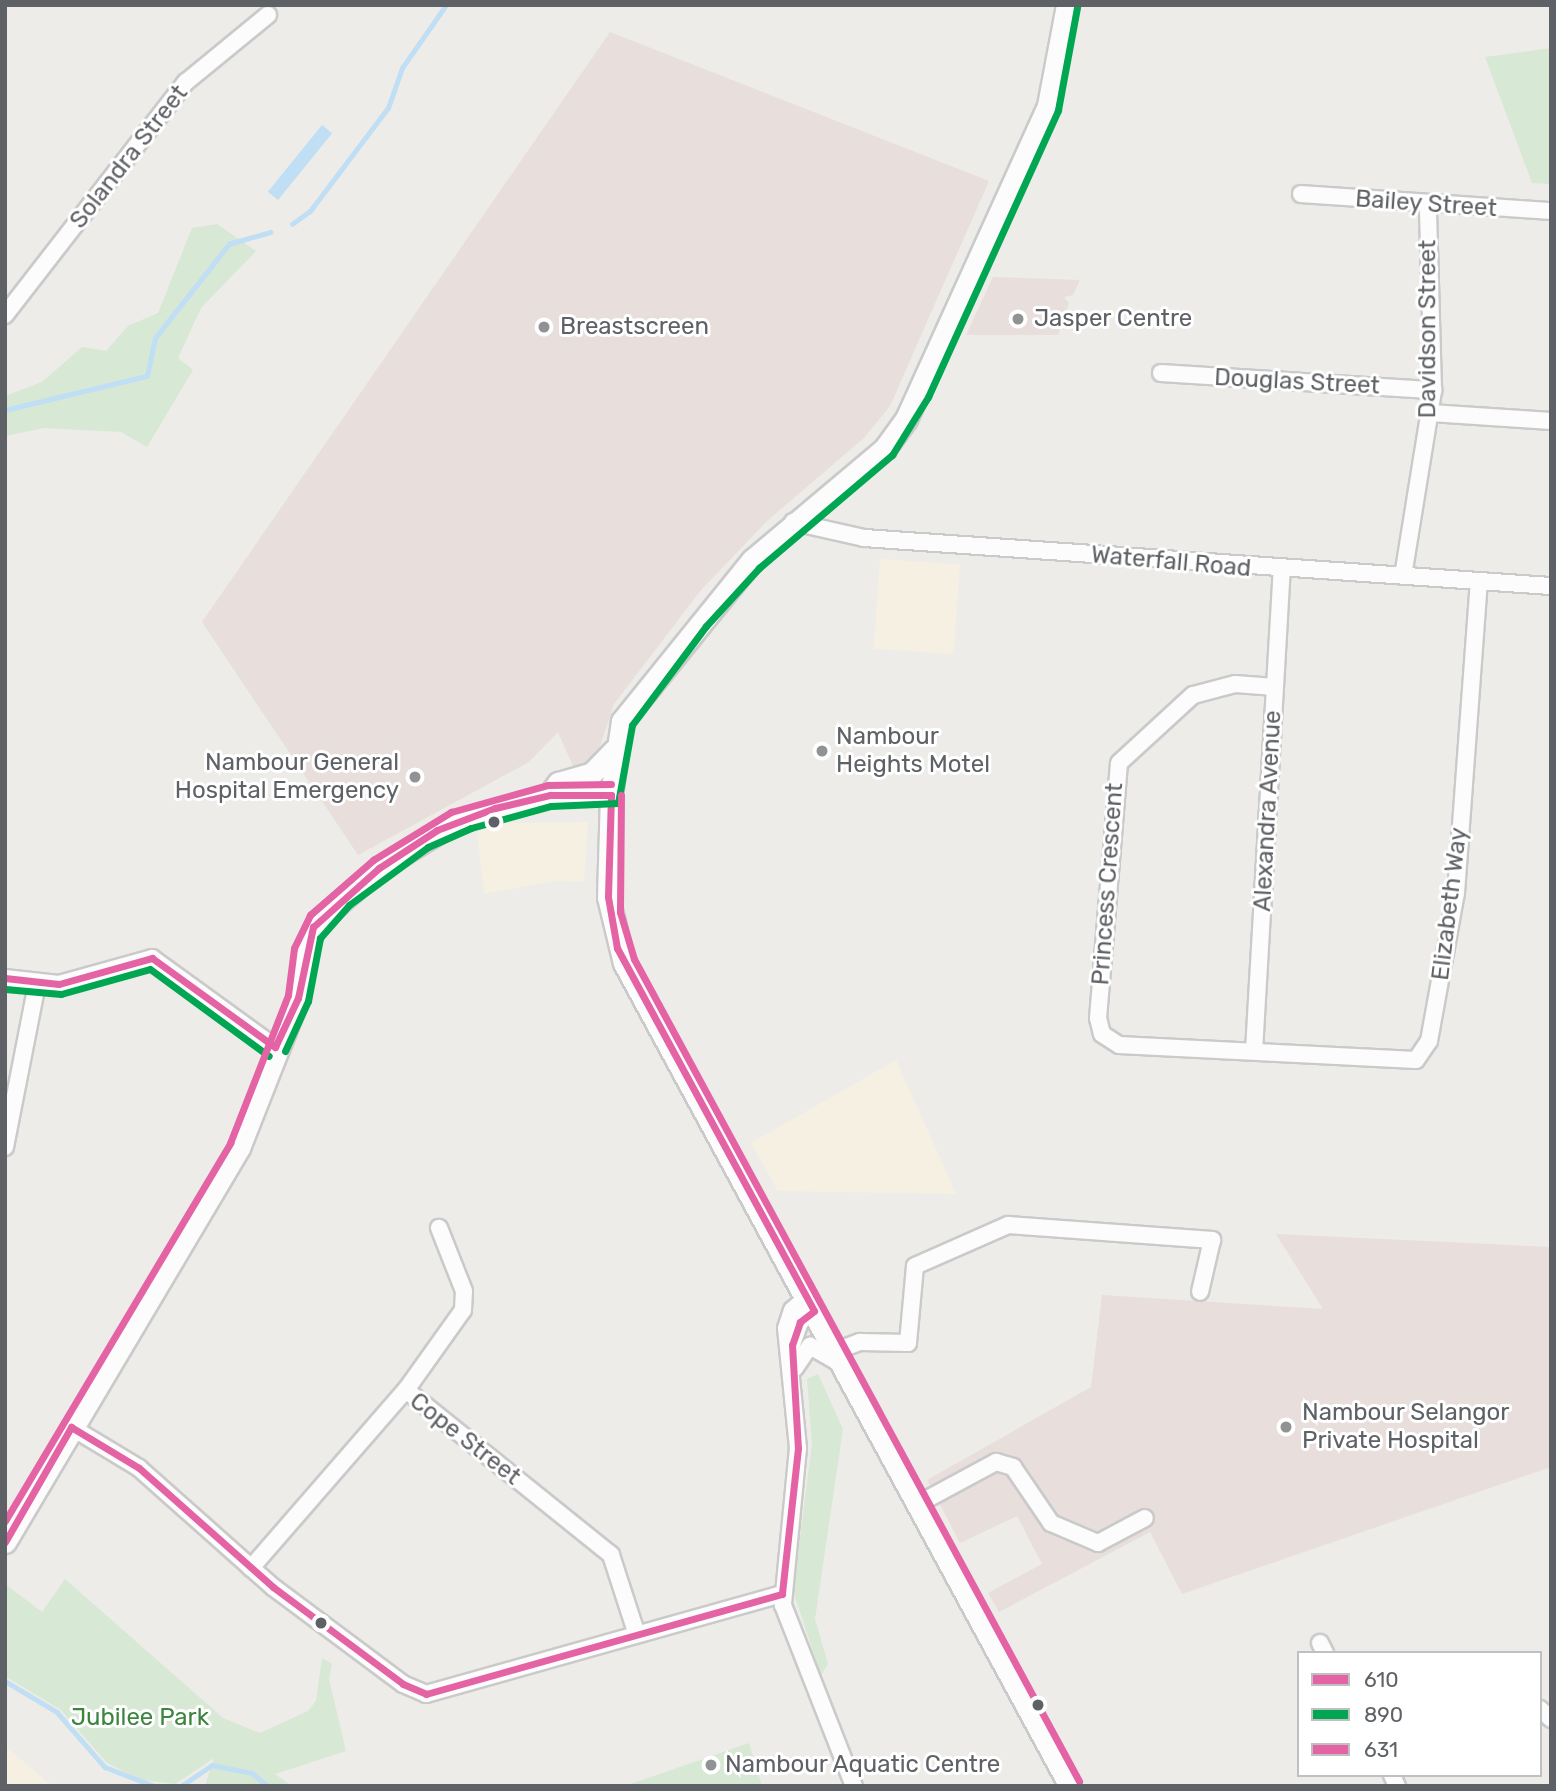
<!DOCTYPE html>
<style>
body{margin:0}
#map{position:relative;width:1556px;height:1791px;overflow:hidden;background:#edece8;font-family:Rubik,sans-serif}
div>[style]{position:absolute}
.commercial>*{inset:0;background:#f5f0e2;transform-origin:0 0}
.medical>*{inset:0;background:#e8dedc}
.green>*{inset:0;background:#d7e8d5}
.water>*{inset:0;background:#c0def4;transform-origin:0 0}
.stream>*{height:4.5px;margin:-2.25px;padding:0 2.25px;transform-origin:2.25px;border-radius:2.25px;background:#c0def4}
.roads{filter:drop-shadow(2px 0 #cacaca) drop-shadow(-2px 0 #cacaca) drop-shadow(0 2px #cacaca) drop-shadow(0 -2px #cacaca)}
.street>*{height:16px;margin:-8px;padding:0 8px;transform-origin:8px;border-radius:8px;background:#fcfcfc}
.secondary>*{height:21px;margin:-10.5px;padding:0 10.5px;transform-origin:10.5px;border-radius:10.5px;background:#fcfcfc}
.bus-1>*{height:7px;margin:-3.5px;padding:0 3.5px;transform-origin:3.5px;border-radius:3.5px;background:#e463a4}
.bus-2>*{height:7px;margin:-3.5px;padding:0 3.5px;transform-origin:3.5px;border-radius:3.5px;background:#00a651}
.bus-3>*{height:7px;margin:-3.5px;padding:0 3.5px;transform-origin:3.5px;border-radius:3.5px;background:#e463a4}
.dots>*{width:19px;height:19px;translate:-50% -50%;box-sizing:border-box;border:4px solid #fff;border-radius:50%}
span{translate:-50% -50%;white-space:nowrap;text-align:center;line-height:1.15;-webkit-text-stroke:6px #fff;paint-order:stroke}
.street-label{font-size:24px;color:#5e6165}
.poi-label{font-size:24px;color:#5e6165}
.left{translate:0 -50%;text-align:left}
.right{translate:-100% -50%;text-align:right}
.park-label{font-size:24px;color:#3d853f}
.frame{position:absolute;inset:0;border:7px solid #5e6165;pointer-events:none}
.legend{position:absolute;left:1297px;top:1651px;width:245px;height:126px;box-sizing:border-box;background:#fff;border:2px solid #bfc0c1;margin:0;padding:9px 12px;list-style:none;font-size:21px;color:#5e6165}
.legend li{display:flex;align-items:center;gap:14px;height:35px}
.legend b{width:35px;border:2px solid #bfc0c1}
</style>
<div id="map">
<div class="commercial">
<i style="left:880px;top:559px;width:80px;height:90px;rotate:4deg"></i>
<i style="clip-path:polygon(588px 822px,584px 882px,553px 881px,484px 894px,477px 831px,509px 823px)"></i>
<i style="clip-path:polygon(896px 1060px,956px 1194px,778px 1191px,751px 1143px)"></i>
<i style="clip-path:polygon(5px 1746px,52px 1786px,5px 1786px)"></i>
</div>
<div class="medical">
<i style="clip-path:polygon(610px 32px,989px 181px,890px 406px,864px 438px,767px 521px,701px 590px,614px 704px,592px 770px,576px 773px,558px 732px,529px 762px,358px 855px,202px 622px)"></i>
<i style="clip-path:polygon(993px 277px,1080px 280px,1073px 295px,1064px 297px,1069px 303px,1058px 335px,966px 335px)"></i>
<i style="clip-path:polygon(1276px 1234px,1551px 1247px,1551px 1467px,1182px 1594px,1150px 1532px,999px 1612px,988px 1593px,1042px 1564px,1017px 1516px,960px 1543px,927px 1480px,1091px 1387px,1102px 1295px,1323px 1309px)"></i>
</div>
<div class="green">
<i style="clip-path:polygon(1551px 48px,1551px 184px,1532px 183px,1485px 57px)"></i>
<i style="clip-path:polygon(217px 224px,256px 251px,201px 308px,178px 358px,193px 370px,147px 447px,121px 432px,44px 428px,5px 436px,5px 396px,42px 382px,82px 347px,106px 351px,128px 326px,158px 313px,192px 228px)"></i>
<i style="clip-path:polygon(818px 1374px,843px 1429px,815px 1619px,828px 1664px,821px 1675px,793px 1591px,812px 1444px,807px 1379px)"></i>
<i style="clip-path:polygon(65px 1579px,223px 1718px,260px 1733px,308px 1711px,316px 1701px,322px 1658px,332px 1664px,329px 1679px,346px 1751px,275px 1774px,292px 1786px,205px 1786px,214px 1758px,175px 1784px,141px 1780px,107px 1763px,61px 1710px,5px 1676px,5px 1584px,42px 1612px)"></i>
<i style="clip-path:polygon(749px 1743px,762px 1786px,625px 1786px)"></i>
</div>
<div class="water">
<i style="left:322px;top:125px;width:13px;height:86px;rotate:39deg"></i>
</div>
<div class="stream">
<i style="left:292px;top:224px;width:22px;rotate:-36deg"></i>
<i style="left:310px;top:211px;width:129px;rotate:-52.9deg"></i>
<i style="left:388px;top:108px;width:42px;rotate:-70.7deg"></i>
<i style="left:402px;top:68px;width:77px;rotate:-55.1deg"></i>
<i style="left:5px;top:410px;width:146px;rotate:-13.5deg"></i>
<i style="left:147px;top:376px;width:39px;rotate:-78deg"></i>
<i style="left:155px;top:338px;width:120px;rotate:-51.8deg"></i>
<i style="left:229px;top:244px;width:43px;rotate:-16.3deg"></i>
<i style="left:5px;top:1681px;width:61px;rotate:30.8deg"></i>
<i style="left:57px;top:1712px;width:73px;rotate:48.9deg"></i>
<i style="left:105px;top:1767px;width:53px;rotate:21.2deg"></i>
<i style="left:181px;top:1786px;width:37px;rotate:-34deg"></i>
<i style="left:212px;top:1765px;width:41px;rotate:11.3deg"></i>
<i style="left:252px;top:1773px;width:21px;rotate:39deg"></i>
</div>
<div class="roads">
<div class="street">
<i style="left:1301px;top:194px;width:251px;rotate:3.9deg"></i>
<i style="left:5px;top:315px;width:295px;rotate:-52.2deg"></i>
<i style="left:186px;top:82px;width:106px;rotate:-39.3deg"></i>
<i style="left:1161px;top:373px;width:273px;rotate:3.6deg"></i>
<i style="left:1431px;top:413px;width:120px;rotate:3.8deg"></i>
<i style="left:793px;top:522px;width:73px;rotate:12.7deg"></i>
<i style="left:864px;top:538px;width:689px;rotate:4deg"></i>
<i style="left:1403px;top:576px;width:188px;rotate:-80.8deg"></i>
<i style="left:1433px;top:390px;width:184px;rotate:-91.6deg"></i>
<i style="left:1275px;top:687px;width:40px;rotate:-175.7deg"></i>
<i style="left:1235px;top:684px;width:43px;rotate:165.3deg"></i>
<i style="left:1193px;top:695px;width:100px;rotate:137.4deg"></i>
<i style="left:1119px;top:763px;width:256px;rotate:94.7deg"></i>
<i style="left:1098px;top:1018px;width:16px;rotate:76deg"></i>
<i style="left:1102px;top:1034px;width:20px;rotate:33deg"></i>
<i style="left:1119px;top:1045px;width:297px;rotate:2.9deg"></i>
<i style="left:1416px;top:1060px;width:23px;rotate:-56deg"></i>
<i style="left:1429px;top:1041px;width:150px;rotate:-79.7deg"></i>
<i style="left:1456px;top:893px;width:312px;rotate:-85.8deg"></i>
<i style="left:5px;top:978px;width:54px;rotate:6.3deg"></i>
<i style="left:59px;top:984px;width:97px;rotate:-15.6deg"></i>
<i style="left:152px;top:958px;width:152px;rotate:35.9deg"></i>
<i style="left:1254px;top:1051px;width:481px;rotate:-86.7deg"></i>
<i style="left:5px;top:1147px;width:166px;rotate:-78.9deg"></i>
<i style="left:806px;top:1298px;width:18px;rotate:139deg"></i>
<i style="left:792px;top:1310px;width:19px;rotate:108deg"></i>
<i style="left:786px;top:1328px;width:121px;rotate:84.3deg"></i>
<i style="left:798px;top:1448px;width:158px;rotate:95.5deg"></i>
<i style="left:783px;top:1605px;width:194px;rotate:68.6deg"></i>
<i style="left:792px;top:1345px;width:24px;rotate:-71deg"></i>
<i style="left:800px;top:1322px;width:18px;rotate:-38deg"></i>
<i style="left:836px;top:1351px;width:26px;rotate:-21deg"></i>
<i style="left:860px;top:1342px;width:48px;rotate:1.2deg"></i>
<i style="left:908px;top:1343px;width:77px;rotate:-84.8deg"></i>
<i style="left:915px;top:1266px;width:102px;rotate:-23.8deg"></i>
<i style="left:1008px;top:1225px;width:205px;rotate:4.2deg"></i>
<i style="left:1212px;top:1240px;width:53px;rotate:103deg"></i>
<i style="left:795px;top:1368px;width:27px;rotate:-56deg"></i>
<i style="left:810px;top:1346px;width:30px;rotate:30deg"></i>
<i style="left:406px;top:1390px;width:263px;rotate:38.8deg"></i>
<i style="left:611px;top:1555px;width:81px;rotate:72deg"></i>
<i style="left:71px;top:1427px;width:79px;rotate:31.1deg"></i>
<i style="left:139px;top:1468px;width:179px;rotate:41.6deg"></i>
<i style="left:273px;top:1587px;width:162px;rotate:36.7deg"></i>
<i style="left:403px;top:1684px;width:25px;rotate:23deg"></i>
<i style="left:426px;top:1694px;width:370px;rotate:-15.7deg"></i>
<i style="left:918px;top:1504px;width:89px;rotate:-28.3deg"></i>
<i style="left:996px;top:1462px;width:18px;rotate:16deg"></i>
<i style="left:1013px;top:1467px;width:68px;rotate:55.8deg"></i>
<i style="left:1051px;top:1523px;width:51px;rotate:23.1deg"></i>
<i style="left:1098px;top:1543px;width:53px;rotate:-28deg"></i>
<i style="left:251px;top:1568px;width:236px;rotate:-49deg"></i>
<i style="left:406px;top:1390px;width:98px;rotate:-54.5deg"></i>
<i style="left:463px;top:1310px;width:19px;rotate:-87deg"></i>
<i style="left:464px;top:1291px;width:68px;rotate:-111.6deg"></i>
<i style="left:1320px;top:1643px;width:11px;rotate:63deg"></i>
<i style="left:1540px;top:1709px;width:15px;rotate:42deg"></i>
<i style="left:1392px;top:1775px;width:12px;rotate:66deg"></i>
</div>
<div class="secondary">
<i style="left:1067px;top:5px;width:103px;rotate:100.7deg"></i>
<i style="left:1048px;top:106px;width:344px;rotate:114.4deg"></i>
<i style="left:906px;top:419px;width:37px;rotate:126deg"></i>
<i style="left:884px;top:449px;width:172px;rotate:139.9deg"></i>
<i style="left:752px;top:560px;width:207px;rotate:128.9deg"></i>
<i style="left:622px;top:721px;width:75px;rotate:98.5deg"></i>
<i style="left:611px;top:795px;width:102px;rotate:91.7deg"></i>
<i style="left:608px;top:897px;width:68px;rotate:76.4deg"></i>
<i style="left:624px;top:963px;width:936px;rotate:61.55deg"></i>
<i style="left:553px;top:790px;width:9px;rotate:-54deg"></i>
<i style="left:558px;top:783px;width:35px;rotate:-16deg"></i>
<i style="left:592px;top:773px;width:32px;rotate:-46deg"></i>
<i style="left:5px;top:1542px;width:458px;rotate:-59.3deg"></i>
<i style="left:239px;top:1148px;width:161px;rotate:-68.5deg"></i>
<i style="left:298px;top:998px;width:48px;rotate:-82.9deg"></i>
<i style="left:304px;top:950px;width:32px;rotate:-64deg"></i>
<i style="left:318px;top:921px;width:81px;rotate:-41deg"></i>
<i style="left:379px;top:868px;width:89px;rotate:-31.2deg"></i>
<i style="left:455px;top:822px;width:99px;rotate:-15.9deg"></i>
<i style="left:550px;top:795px;width:61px"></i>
</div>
</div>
<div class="bus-1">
<i style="left:611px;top:795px;width:102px;rotate:91.7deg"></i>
<i style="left:608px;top:897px;width:52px;rotate:80deg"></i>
<i style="left:617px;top:948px;width:413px;rotate:61.5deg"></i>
<i style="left:814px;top:1311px;width:18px;rotate:142deg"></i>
<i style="left:800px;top:1322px;width:24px;rotate:109deg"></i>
<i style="left:792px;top:1345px;width:103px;rotate:86.7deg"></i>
<i style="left:798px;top:1448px;width:147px;rotate:96.3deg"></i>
<i style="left:5px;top:978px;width:54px;rotate:6.3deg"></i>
<i style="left:59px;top:984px;width:97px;rotate:-15.6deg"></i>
<i style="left:152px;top:958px;width:152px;rotate:35.9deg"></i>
<i style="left:275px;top:1047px;width:54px;rotate:-64.9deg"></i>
<i style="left:298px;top:998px;width:73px;rotate:-78.1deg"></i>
<i style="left:313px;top:927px;width:89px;rotate:-41.8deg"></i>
<i style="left:379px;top:868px;width:69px;rotate:-33.2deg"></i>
<i style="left:437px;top:830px;width:62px;rotate:-20.8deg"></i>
<i style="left:495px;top:808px;width:57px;rotate:-13.3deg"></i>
<i style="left:550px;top:795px;width:61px"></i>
<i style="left:71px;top:1427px;width:79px;rotate:31.1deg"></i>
<i style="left:139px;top:1468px;width:179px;rotate:41.6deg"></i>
<i style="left:273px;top:1587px;width:162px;rotate:36.7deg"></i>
<i style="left:403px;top:1684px;width:25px;rotate:23deg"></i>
<i style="left:426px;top:1694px;width:370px;rotate:-15.7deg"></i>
<i style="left:5px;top:1542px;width:133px;rotate:-60.1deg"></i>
</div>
<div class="bus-2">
<i style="left:5px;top:989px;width:56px;rotate:5.1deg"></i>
<i style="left:61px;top:994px;width:92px;rotate:-15.7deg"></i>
<i style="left:150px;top:969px;width:147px;rotate:36.2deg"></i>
<i style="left:285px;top:1051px;width:55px;rotate:-65.3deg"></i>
<i style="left:308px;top:1001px;width:64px;rotate:-79.2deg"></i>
<i style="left:320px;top:938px;width:44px;rotate:-48.7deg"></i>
<i style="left:349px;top:905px;width:98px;rotate:-36.3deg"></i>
<i style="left:428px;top:847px;width:47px;rotate:-23.8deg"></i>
<i style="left:471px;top:828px;width:83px;rotate:-15.4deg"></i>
<i style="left:551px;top:806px;width:67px;rotate:-2.6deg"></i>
<i style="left:618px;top:803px;width:79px;rotate:-79.8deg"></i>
<i style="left:632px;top:725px;width:124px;rotate:-53.2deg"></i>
<i style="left:706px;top:626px;width:79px;rotate:-47.6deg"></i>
<i style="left:759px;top:568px;width:175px;rotate:-40.4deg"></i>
<i style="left:892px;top:455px;width:68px;rotate:-58.2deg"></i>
<i style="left:928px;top:397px;width:315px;rotate:-65.6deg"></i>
<i style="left:1058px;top:110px;width:105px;rotate:-79.5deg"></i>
</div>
<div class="bus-3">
<i style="left:621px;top:795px;width:117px;rotate:90.5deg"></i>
<i style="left:620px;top:912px;width:49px;rotate:73.4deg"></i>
<i style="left:634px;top:959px;width:935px;rotate:61.57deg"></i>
<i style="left:5px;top:1521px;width:440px;rotate:-59.2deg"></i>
<i style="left:230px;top:1143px;width:159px;rotate:-68.6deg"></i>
<i style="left:288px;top:995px;width:47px;rotate:-82.7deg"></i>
<i style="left:294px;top:948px;width:37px;rotate:-64deg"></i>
<i style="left:310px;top:915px;width:84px;rotate:-41.1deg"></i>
<i style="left:373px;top:860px;width:92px;rotate:-31.6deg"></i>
<i style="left:451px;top:812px;width:101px;rotate:-15.6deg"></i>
<i style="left:548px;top:785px;width:63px;rotate:-0.9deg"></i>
</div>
<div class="dots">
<i style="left:1018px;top:319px;background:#909293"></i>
<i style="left:544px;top:327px;background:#909293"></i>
<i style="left:822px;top:751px;background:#909293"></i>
<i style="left:415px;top:777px;background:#909293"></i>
<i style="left:494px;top:822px;background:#5e6165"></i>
<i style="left:1286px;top:1427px;background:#909293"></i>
<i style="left:321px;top:1623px;background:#5e6165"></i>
<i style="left:1038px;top:1705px;background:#5e6165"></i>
<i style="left:711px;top:1765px;background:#909293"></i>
</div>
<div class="street-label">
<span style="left:129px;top:157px;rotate:-52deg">Solandra Street</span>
<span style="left:1426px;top:204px;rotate:4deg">Bailey Street</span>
<span style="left:1428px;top:329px;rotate:-90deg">Davidson Street</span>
<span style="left:1297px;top:382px;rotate:3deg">Douglas Street</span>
<span style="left:1171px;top:562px;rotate:5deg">Waterfall Road</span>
<span style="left:1268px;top:811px;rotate:-87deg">Alexandra Avenue</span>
<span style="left:1108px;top:884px;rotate:-86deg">Princess Crescent</span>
<span style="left:1450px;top:904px;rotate:-83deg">Elizabeth Way</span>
<span style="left:465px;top:1439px;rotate:38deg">Cope Street</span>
</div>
<div class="poi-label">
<span class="left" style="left:1034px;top:319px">Jasper Centre</span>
<span class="left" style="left:560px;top:327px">Breastscreen</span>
<span class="left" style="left:836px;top:751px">Nambour<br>Heights Motel</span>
<span class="right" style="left:399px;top:777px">Nambour General<br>Hospital Emergency</span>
<span class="left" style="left:1302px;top:1427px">Nambour Selangor<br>Private Hospital</span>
<span class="left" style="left:725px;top:1765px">Nambour Aquatic Centre</span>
</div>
<div class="park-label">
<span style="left:140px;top:1718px">Jubilee Park</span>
</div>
<div class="frame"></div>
<ul class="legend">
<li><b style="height:9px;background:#e463a4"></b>610</li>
<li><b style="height:9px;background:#00a651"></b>890</li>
<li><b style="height:9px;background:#e463a4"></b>631</li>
</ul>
</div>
